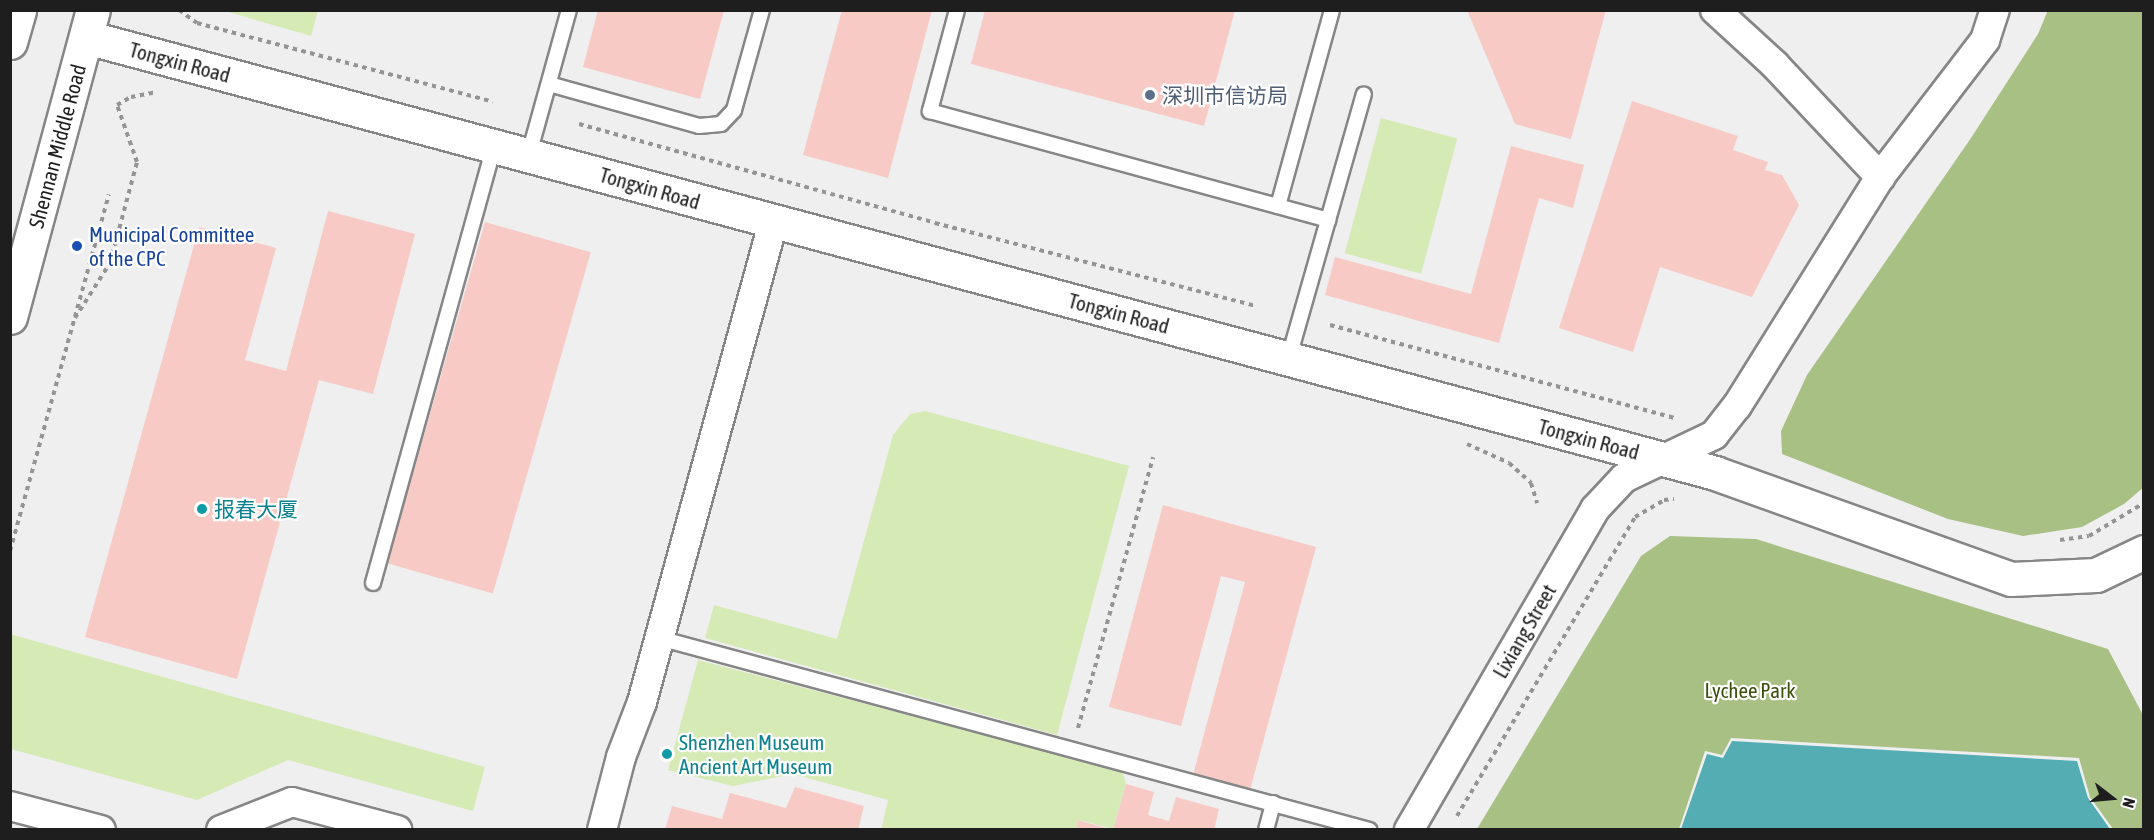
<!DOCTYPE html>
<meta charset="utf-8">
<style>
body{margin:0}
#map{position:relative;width:2154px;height:840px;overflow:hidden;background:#efeff0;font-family:"Asap Condensed","Noto Sans SC",sans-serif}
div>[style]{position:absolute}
.green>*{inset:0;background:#d5eab5;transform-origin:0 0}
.forest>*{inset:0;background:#a9c084}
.water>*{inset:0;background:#55adb4}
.building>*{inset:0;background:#f7cac5;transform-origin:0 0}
.path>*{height:4px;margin-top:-2px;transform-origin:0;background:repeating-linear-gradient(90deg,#949494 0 4.5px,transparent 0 9px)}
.roads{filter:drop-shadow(2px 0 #868687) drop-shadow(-2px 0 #868687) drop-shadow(0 2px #868687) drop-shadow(0 -2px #868687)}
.lane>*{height:14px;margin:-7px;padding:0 7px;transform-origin:7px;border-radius:7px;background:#fff}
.street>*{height:28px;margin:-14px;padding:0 14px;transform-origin:14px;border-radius:14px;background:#fff}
.secondary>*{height:33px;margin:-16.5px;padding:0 16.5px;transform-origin:16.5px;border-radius:16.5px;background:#fff}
.primary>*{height:33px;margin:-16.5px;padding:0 16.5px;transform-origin:16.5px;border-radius:16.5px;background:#fff}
.dots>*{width:16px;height:16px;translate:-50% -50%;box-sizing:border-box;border:3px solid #fff;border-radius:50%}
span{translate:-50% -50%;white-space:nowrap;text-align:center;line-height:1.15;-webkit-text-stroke:4.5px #fff;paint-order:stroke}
.street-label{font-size:21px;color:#1e1e1e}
.service-label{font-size:21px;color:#4e5e75}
.left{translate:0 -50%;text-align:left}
.transit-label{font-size:21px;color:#164399}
.culture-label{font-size:21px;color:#0d838f}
.park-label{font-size:21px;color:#3c500e}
.frame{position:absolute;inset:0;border:12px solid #1e1e1e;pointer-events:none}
.north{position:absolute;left:2082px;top:768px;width:60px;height:60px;-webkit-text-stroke:4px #fff;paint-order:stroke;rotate:106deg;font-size:16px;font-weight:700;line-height:24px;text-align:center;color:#1e1e1e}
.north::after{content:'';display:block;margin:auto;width:21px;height:27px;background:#1e1e1e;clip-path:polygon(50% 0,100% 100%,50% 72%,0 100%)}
</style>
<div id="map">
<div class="green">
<i style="clip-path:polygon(225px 11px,318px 11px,311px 36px)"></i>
<i style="left:1381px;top:118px;width:79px;height:140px;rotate:15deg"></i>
<i style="clip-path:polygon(925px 411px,1129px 466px,1057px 735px,705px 638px,714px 605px,837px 639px,893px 435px,910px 414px)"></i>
<i style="clip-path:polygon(10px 634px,485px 767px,473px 811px,288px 760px,197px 800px,11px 749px)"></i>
<i style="clip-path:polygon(698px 660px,1122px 771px,1126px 784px,1113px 829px,1079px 820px,1076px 830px,881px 830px,888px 800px,793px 774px,733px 786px,668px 770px)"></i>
</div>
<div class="forest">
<i style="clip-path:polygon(2048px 10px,2143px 11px,2144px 487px,2124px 504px,2082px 527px,2023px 536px,1948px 519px,1782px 454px,1781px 431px,1807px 375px,1971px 138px,2038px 34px)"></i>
<i style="clip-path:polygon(1670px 536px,1756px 539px,2108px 649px,2143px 715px,2143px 829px,2113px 829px,2090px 797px,2079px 758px,1731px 738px,1722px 755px,1705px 751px,1679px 829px,1477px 829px,1641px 556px)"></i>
</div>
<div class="water">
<i style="clip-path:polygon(1732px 741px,2077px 761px,2088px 798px,2110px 829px,1681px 829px,1707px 754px,1723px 758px)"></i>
</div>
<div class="building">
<i style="clip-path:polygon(598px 10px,724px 10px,700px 99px,583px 67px)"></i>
<i style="clip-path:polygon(842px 10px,932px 10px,888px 178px,803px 155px)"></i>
<i style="clip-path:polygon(985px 10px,1235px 10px,1204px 126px,971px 64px)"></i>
<i style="clip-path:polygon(1467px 10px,1606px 10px,1571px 139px,1515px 124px)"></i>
<i style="clip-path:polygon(1632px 101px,1738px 136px,1733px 150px,1768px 162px,1765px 170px,1782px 175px,1799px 205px,1752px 297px,1660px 267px,1633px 352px,1559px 328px)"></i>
<i style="clip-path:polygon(1511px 146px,1584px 165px,1573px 208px,1539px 198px,1499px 343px,1325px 295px,1335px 257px,1471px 294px)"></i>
<i style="clip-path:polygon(328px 211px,415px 234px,373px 394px,319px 380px,237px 679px,85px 637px,199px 227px,276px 248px,245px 360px,286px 371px)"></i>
<i style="left:485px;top:222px;width:110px;height:355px;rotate:16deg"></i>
<i style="clip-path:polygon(1163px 505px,1316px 547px,1250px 790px,1193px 775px,1245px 582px,1221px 576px,1181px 726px,1109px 707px)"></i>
<i style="clip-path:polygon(1126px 784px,1154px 792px,1148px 815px,1169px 821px,1176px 797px,1219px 809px,1214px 830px,1113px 830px)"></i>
<i style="clip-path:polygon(795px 787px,864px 806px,858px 830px,665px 830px,672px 806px,722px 819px,730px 793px,786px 808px)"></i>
<i style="clip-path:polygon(1078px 820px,1109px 829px,1108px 830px,1076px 830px)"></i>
</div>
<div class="path">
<i style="left:179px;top:10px;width:22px;rotate:36deg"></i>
<i style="left:197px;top:23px;width:306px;rotate:14.9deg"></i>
<i style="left:579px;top:124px;width:370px;rotate:15.5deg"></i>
<i style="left:935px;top:223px;width:331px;rotate:14.5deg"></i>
<i style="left:75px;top:318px;width:65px;rotate:-57.5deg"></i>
<i style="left:110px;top:263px;width:105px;rotate:-75deg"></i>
<i style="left:137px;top:162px;width:60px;rotate:-109.3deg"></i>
<i style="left:117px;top:105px;width:16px;rotate:-30deg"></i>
<i style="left:131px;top:97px;width:25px;rotate:-11deg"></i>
<i style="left:1330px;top:325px;width:357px;rotate:15.1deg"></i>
<i style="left:1467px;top:444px;width:46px;rotate:24.3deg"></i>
<i style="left:1509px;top:463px;width:30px;rotate:42deg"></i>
<i style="left:1531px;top:483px;width:21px;rotate:73deg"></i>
<i style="left:2060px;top:540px;width:29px;rotate:-8deg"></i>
<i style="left:2089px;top:536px;width:64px;rotate:-31deg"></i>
<i style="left:10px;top:551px;width:370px;rotate:-74.5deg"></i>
<i style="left:1078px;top:728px;width:281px;rotate:-74.5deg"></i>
<i style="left:1457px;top:816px;width:348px;rotate:-59.2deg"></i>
<i style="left:1635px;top:517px;width:34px;rotate:-30deg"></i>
<i style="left:1664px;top:500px;width:10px;rotate:-6deg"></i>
</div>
<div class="roads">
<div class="lane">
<i style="left:957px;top:10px;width:105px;rotate:105deg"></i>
<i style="left:930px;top:111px;width:413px;rotate:15.3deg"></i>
<i style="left:549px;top:84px;width:156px;rotate:15.6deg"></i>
<i style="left:699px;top:126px;width:22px;rotate:-5deg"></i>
<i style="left:721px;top:124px;width:19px;rotate:-47deg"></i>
<i style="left:734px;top:110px;width:104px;rotate:-74.4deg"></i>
<i style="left:529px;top:154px;width:149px;rotate:-74.5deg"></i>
<i style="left:1278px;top:206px;width:203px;rotate:-74.6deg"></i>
<i style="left:1289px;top:357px;width:273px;rotate:-74.1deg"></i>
<i style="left:373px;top:583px;width:453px;rotate:-74.5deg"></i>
<i style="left:659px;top:638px;width:736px;rotate:15.13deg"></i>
<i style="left:1266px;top:830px;width:28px;rotate:-75deg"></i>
</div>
<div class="street">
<i style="left:1715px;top:10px;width:81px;rotate:42.5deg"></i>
<i style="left:1775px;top:65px;width:154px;rotate:46.8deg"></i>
<i style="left:10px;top:806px;width:94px;rotate:14.8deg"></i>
<i style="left:221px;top:830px;width:76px;rotate:-21.5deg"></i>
<i style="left:292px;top:802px;width:109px;rotate:14.9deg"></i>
<i style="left:602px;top:830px;width:75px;rotate:-75.4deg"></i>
<i style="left:621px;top:757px;width:59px;rotate:-69.1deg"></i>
<i style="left:642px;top:702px;width:498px;rotate:-74.7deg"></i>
<i style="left:1409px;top:830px;width:371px;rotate:-59.9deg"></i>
<i style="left:1595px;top:509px;width:42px;rotate:-46.9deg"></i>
<i style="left:1624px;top:478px;width:100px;rotate:-25.5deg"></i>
<i style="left:1714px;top:435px;width:37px;rotate:-52deg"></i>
<i style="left:1737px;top:406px;width:270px;rotate:-58deg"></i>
<i style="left:1880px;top:177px;width:173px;rotate:-52.5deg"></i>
<i style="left:1985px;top:40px;width:32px;rotate:-72deg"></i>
</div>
<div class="secondary">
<i style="left:86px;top:37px;width:1686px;rotate:14.98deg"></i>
<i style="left:1715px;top:473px;width:314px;rotate:19.7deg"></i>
<i style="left:2011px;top:579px;width:85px;rotate:-2.7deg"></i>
<i style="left:2096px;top:575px;width:53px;rotate:-25.6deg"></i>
</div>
<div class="primary">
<i style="left:10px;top:42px;width:33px;rotate:-74deg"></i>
<i style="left:10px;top:317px;width:318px;rotate:-74.9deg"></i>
</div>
</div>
<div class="dots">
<i style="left:1150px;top:95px;background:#5c6f8a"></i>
<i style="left:77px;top:246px;background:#1a4fb4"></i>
<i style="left:202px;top:509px;background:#0f9aa8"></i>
<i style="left:667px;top:754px;background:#0f9aa8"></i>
</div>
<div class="street-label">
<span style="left:180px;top:62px;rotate:15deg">Tongxin Road</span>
<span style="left:57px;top:146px;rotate:-75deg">Shennan Middle Road</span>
<span style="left:650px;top:188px;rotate:16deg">Tongxin Road</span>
<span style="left:1119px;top:313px;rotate:15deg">Tongxin Road</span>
<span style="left:1589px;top:439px;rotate:15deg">Tongxin Road</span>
<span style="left:1524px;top:631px;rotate:-60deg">Lixiang Street</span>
</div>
<div class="service-label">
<span class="left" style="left:1162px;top:95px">深圳市信访局</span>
</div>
<div class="transit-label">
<span class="left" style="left:89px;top:246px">Municipal Committee<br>of the CPC</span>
</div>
<div class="culture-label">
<span class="left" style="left:214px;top:509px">报春大厦</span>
<span class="left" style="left:679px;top:754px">Shenzhen Museum<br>Ancient Art Museum</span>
</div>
<div class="park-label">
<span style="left:1750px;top:690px">Lychee Park</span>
</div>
<div class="frame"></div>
<div class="north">N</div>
</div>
